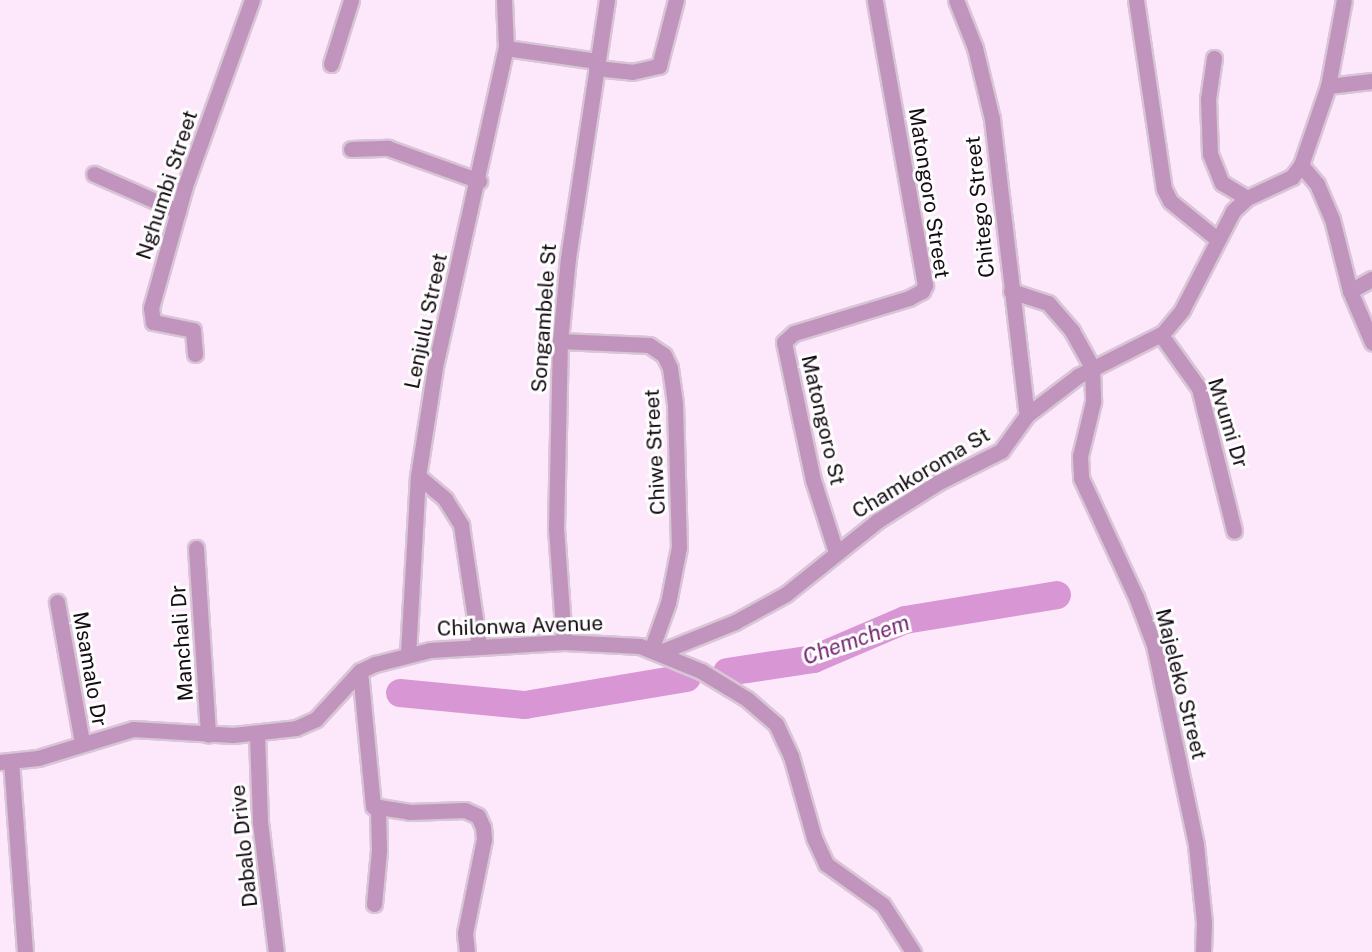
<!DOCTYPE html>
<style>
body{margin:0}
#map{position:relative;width:1372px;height:952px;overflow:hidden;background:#fde8fb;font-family:"Public Sans",sans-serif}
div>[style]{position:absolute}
.river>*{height:28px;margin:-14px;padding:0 14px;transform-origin:14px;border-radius:14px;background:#d896d4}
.roads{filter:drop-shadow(2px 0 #d8c5d6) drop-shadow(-2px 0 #d8c5d6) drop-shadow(0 2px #d8c5d6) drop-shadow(0 -2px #d8c5d6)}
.street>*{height:15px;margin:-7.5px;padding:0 7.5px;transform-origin:7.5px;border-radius:7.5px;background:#c194bd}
span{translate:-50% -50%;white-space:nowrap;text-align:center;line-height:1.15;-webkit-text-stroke:6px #fdfdfd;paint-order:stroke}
.street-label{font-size:21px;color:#150c14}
.water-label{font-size:22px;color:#752773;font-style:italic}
</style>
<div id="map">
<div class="river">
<i style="left:727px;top:672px;width:88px;rotate:-8.5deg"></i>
<i style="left:814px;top:659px;width:99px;rotate:-23.2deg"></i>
<i style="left:905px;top:620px;width:154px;rotate:-9.3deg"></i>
<i style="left:400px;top:693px;width:126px;rotate:5.5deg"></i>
<i style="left:525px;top:705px;width:164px;rotate:-9.5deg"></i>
</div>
<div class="roads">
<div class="street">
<i style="left:956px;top:0;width:52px;rotate:68.4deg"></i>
<i style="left:975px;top:48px;width:73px;rotate:76.5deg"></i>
<i style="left:992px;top:119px;width:298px;rotate:83.3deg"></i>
<i style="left:1136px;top:0;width:191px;rotate:81.6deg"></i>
<i style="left:1164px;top:189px;width:13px;rotate:63deg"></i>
<i style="left:1170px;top:201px;width:60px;rotate:39deg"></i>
<i style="left:506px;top:48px;width:92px;rotate:8.1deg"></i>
<i style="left:1214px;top:58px;width:41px;rotate:98.3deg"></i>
<i style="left:1208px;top:99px;width:55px;rotate:87.9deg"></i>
<i style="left:1210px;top:154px;width:31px;rotate:68deg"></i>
<i style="left:1222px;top:183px;width:29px;rotate:31deg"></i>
<i style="left:331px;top:64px;width:67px;rotate:-72.6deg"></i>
<i style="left:596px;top:68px;width:36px;rotate:6deg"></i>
<i style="left:632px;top:72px;width:28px;rotate:-13deg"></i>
<i style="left:659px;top:66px;width:68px;rotate:-75.6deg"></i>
<i style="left:1328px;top:86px;width:44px;rotate:-6.5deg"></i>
<i style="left:351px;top:149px;width:37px;rotate:-2deg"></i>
<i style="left:388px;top:148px;width:97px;rotate:19.9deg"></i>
<i style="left:1301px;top:165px;width:25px;rotate:50deg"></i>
<i style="left:1317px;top:184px;width:38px;rotate:67deg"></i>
<i style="left:1332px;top:219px;width:74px;rotate:76deg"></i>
<i style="left:1350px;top:291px;width:56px;rotate:66.7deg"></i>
<i style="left:94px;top:174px;width:92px;rotate:23.8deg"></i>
<i style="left:1011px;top:291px;width:39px;rotate:18deg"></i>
<i style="left:1048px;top:303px;width:37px;rotate:49deg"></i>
<i style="left:1072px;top:331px;width:41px;rotate:60.9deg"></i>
<i style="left:1092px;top:367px;width:35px;rotate:88deg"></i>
<i style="left:1093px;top:402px;width:56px;rotate:103.5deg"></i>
<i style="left:1080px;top:456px;width:22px;rotate:87deg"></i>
<i style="left:1081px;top:478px;width:131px;rotate:65.2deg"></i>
<i style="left:1136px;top:597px;width:51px;rotate:69.4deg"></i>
<i style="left:1154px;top:645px;width:204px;rotate:78.1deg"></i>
<i style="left:1196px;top:845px;width:77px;rotate:84.1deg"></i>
<i style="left:1204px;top:922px;width:30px;rotate:92deg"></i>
<i style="left:1350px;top:291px;width:25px;rotate:-29deg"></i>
<i style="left:1161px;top:335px;width:65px;rotate:54.4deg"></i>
<i style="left:1199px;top:388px;width:147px;rotate:76.2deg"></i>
<i style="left:560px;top:341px;width:89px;rotate:2.6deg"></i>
<i style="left:649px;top:345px;width:18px;rotate:34deg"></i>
<i style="left:664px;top:355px;width:14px;rotate:65deg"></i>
<i style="left:670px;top:368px;width:36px;rotate:82deg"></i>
<i style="left:675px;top:404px;width:143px;rotate:88.4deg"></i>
<i style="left:679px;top:547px;width:57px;rotate:101.1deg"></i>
<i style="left:668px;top:603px;width:50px;rotate:109.9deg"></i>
<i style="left:195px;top:354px;width:24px;rotate:-95deg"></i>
<i style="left:193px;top:330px;width:41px;rotate:-168.7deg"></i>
<i style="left:153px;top:322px;width:14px;rotate:-98deg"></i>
<i style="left:151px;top:308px;width:127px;rotate:-74.4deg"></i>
<i style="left:185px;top:186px;width:198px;rotate:-70.2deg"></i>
<i style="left:418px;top:476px;width:35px;rotate:40deg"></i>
<i style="left:445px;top:499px;width:31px;rotate:58deg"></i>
<i style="left:461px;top:525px;width:121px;rotate:81.5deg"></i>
<i style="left:196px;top:548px;width:187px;rotate:86.3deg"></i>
<i style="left:836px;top:552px;width:76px;rotate:-107.7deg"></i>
<i style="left:813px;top:480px;width:141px;rotate:-101.9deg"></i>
<i style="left:784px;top:342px;width:13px;rotate:-42deg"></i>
<i style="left:794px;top:333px;width:120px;rotate:-16.9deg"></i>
<i style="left:909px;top:298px;width:15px;rotate:-28deg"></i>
<i style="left:922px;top:291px;width:7px;rotate:-63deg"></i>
<i style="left:925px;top:285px;width:289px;rotate:-100deg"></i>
<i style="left:57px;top:602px;width:142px;rotate:79.9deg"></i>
<i style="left:564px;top:642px;width:113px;rotate:-94deg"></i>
<i style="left:556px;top:529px;width:188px;rotate:-88.8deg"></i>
<i style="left:560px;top:341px;width:83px;rotate:-84.5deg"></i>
<i style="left:568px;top:258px;width:261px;rotate:-81.4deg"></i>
<i style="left:658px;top:653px;width:83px;rotate:-21.9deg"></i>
<i style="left:735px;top:622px;width:58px;rotate:-28.8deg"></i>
<i style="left:786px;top:594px;width:117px;rotate:-38.7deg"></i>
<i style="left:877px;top:521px;width:71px;rotate:-32.3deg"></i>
<i style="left:937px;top:483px;width:72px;rotate:-26.6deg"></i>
<i style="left:1001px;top:451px;width:44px;rotate:-54.2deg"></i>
<i style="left:1027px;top:415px;width:64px;rotate:-37.4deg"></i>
<i style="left:1078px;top:376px;width:95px;rotate:-26.8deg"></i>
<i style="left:1163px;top:333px;width:30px;rotate:-50deg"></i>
<i style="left:1182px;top:310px;width:111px;rotate:-62.7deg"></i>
<i style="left:1233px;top:211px;width:19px;rotate:-43deg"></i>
<i style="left:1247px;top:198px;width:50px;rotate:-25deg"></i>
<i style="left:1292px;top:177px;width:15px;rotate:-53deg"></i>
<i style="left:1301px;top:165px;width:83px;rotate:-71.1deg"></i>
<i style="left:1328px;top:86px;width:87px;rotate:-79.5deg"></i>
<i style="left:408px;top:654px;width:178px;rotate:-86.8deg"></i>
<i style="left:418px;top:476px;width:110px;rotate:-81.1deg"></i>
<i style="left:435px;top:367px;width:327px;rotate:-77.5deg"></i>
<i style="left:506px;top:48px;width:48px;rotate:-92.4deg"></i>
<i style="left:360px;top:671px;width:136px;rotate:84.5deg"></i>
<i style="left:373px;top:806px;width:36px;rotate:9deg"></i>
<i style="left:409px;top:812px;width:56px;rotate:-2deg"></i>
<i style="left:465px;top:810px;width:14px;rotate:25deg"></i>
<i style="left:478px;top:816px;width:12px;rotate:66deg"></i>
<i style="left:483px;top:827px;width:12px;rotate:85deg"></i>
<i style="left:484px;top:839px;width:96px;rotate:101.4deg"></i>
<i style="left:465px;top:933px;width:19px;rotate:84deg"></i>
<i style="left:257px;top:735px;width:87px;rotate:88deg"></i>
<i style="left:260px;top:822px;width:131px;rotate:83deg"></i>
<i style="left:11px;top:761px;width:192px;rotate:85.8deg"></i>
<i style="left:0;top:762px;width:38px;rotate:-6deg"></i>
<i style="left:38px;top:758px;width:99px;rotate:-17deg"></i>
<i style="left:133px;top:729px;width:100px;rotate:3.4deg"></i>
<i style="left:233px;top:735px;width:63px;rotate:-6.3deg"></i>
<i style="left:296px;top:728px;width:22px;rotate:-24deg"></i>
<i style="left:316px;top:719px;width:65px;rotate:-47.5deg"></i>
<i style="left:360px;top:671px;width:17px;rotate:-25deg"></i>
<i style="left:375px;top:664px;width:57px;rotate:-14.3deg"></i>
<i style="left:430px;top:650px;width:134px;rotate:-3.4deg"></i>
<i style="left:564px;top:642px;width:76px;rotate:3deg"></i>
<i style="left:640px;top:646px;width:66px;rotate:22.3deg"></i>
<i style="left:701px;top:671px;width:54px;rotate:31.3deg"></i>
<i style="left:747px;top:699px;width:38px;rotate:41deg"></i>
<i style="left:776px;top:724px;width:35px;rotate:65deg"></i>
<i style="left:791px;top:756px;width:85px;rotate:74.3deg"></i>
<i style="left:814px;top:838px;width:29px;rotate:65deg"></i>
<i style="left:826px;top:864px;width:70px;rotate:35.7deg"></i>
<i style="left:883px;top:905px;width:56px;rotate:57.4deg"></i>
<i style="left:374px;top:904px;width:54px;rotate:-84.7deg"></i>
<i style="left:379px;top:850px;width:41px;rotate:-91.4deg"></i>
</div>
</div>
<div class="street-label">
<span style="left:167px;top:185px;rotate:-72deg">Nghumbi Street</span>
<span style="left:929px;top:193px;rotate:81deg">Matongoro Street</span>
<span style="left:980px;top:207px;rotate:-96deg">Chitego Street</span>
<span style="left:544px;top:318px;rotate:-86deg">Songambele St</span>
<span style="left:426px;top:321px;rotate:-78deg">Lenjulu Street</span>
<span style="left:823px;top:420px;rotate:77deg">Matongoro St</span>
<span style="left:1228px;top:423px;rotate:73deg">Mvumi Dr</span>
<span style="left:655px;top:452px;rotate:-93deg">Chiwe Street</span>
<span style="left:921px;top:473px;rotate:-31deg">Chamkoroma St</span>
<span style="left:520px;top:626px;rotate:-2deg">Chilonwa Avenue</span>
<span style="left:182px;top:643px;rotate:-94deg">Manchali Dr</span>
<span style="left:90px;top:669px;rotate:80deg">Msamalo Dr</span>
<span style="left:1181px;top:684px;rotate:76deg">Majeleko Street</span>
<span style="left:244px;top:846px;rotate:-96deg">Dabalo Drive</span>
</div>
<div class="water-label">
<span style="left:856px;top:640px;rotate:-19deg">Chemchem</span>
</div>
</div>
